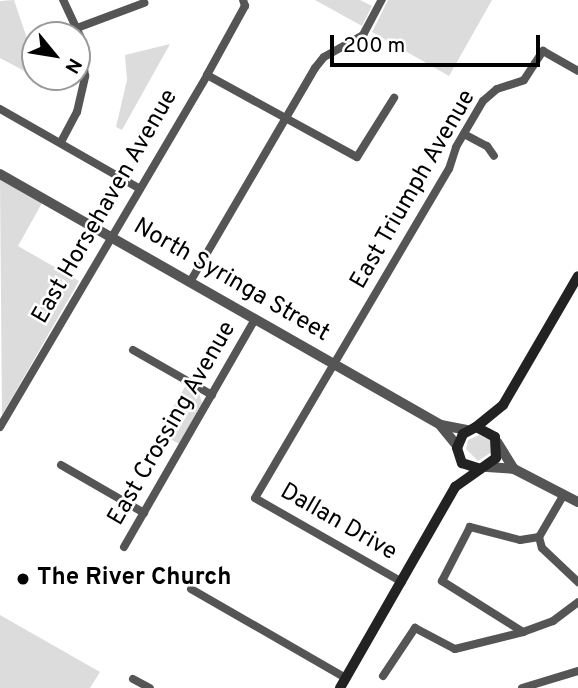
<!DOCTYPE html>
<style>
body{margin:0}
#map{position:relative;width:578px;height:688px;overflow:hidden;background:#fff;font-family:Overpass,sans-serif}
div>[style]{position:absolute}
.green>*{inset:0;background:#dcdcdc}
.minor>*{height:8px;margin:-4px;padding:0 4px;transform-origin:4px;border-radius:4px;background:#555}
.tertiary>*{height:10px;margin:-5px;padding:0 5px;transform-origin:5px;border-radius:5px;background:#555}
.secondary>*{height:10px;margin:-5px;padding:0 5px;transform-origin:5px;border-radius:5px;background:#222}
.dots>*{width:19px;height:19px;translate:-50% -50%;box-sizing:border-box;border:4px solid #fff;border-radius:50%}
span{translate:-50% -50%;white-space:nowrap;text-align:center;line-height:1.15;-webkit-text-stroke:5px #fff;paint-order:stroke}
.street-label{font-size:24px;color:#000}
.poi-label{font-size:24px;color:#000;font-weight:700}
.left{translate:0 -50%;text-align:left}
.north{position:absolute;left:21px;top:21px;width:70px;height:70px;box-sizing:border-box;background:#fff;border:2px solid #999;border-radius:50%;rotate:120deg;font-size:19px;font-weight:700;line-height:28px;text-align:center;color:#000}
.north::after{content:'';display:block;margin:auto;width:24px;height:32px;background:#000;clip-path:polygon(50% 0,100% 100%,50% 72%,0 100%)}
.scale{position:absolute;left:330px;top:35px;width:210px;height:32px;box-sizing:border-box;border:4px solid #000;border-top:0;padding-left:9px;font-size:21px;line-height:24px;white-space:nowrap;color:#000;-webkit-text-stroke:5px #fff;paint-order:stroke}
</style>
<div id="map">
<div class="green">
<i style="clip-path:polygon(14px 0,35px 62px,35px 77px,40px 77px,41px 89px,32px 75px,0 58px,0 1px)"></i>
<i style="clip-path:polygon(315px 0,360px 0,372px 6px,362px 26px)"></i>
<i style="clip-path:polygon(388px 0,492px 0,449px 76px,372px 32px)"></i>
<i style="clip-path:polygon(170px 44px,122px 130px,116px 127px,127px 80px,125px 55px)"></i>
<i style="clip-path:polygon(0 179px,42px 203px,18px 246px,79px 281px,2px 415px)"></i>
<i style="clip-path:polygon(186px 385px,199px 393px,202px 403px,179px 444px,159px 432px)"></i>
<i style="clip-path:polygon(479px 435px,490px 440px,492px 452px,478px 461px,466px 449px,468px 440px)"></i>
<i style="clip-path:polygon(0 615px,100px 672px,90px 688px,0 688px)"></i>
</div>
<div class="minor">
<i style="left:77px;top:28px;width:72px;rotate:-20.5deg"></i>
<i style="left:207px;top:75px;width:171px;rotate:28.7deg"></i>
<i style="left:357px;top:157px;width:70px;rotate:-57.9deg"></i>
<i style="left:0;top:109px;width:161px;rotate:29.7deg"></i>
<i style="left:464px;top:134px;width:26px;rotate:28deg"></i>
<i style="left:487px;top:146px;width:12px;rotate:55deg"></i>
<i style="left:61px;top:142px;width:34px;rotate:-62deg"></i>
<i style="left:77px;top:112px;width:37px;rotate:-77deg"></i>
<i style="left:85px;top:76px;width:40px;rotate:-97.1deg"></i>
<i style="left:80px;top:36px;width:40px;rotate:-115deg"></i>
<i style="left:190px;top:282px;width:248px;rotate:-59.7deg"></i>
<i style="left:315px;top:68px;width:14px;rotate:-51deg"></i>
<i style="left:324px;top:57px;width:45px;rotate:-29.4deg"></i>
<i style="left:363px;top:35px;width:40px;rotate:-62deg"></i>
<i style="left:133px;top:350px;width:91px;rotate:29.7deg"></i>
<i style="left:0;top:427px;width:408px;rotate:-59.5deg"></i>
<i style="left:207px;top:75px;width:79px;rotate:-61.2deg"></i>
<i style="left:245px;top:6px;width:6px;rotate:-108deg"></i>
<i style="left:61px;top:465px;width:96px;rotate:30deg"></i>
<i style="left:563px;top:496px;width:48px;rotate:120.3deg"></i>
<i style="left:539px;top:537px;width:11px;rotate:75deg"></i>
<i style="left:542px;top:548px;width:50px;rotate:43.4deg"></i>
<i style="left:539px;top:537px;width:19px;rotate:171deg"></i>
<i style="left:520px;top:540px;width:52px;rotate:-165.4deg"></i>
<i style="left:470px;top:527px;width:61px;rotate:117.4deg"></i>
<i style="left:442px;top:581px;width:96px;rotate:32.2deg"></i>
<i style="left:523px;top:632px;width:32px;rotate:-20deg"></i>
<i style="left:553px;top:621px;width:31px;rotate:-37deg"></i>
<i style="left:124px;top:547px;width:261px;rotate:-60.1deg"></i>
<i style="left:402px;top:582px;width:169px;rotate:-150.3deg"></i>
<i style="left:255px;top:498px;width:382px;rotate:-59.5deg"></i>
<i style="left:449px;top:169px;width:23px;rotate:-72deg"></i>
<i style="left:456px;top:147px;width:53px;rotate:-59.6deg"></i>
<i style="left:483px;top:101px;width:18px;rotate:-41deg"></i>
<i style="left:497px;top:89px;width:28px;rotate:-18deg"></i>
<i style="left:524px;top:80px;width:35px;rotate:-57deg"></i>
<i style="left:543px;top:51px;width:40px;rotate:29.7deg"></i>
<i style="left:191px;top:589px;width:179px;rotate:29.9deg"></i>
<i style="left:383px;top:676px;width:58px;rotate:-56.3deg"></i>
<i style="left:415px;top:628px;width:45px;rotate:27.7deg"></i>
<i style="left:455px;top:649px;width:70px;rotate:-14deg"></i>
<i style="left:133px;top:679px;width:19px;rotate:28deg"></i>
<i style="left:522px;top:688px;width:59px;rotate:-16.9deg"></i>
</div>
<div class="tertiary">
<i style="left:0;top:174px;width:507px;rotate:29.65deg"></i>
<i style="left:441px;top:425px;width:26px;rotate:11deg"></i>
<i style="left:441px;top:426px;width:26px;rotate:51deg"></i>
<i style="left:497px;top:442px;width:32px;rotate:58deg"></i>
<i style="left:514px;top:469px;width:72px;rotate:27.3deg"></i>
<i style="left:487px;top:467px;width:27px;rotate:4deg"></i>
</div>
<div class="secondary">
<i style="left:476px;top:427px;width:35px;rotate:-39deg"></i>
<i style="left:503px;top:405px;width:149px;rotate:-59.8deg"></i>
<i style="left:340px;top:688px;width:232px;rotate:-60.2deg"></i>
<i style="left:455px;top:487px;width:50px;rotate:-35.3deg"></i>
<i style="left:496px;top:458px;width:21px;rotate:-93deg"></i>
<i style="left:495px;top:437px;width:21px;rotate:-152deg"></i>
<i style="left:476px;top:427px;width:15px;rotate:152deg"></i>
<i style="left:463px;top:434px;width:15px;rotate:113deg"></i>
<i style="left:457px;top:448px;width:16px;rotate:72deg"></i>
<i style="left:462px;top:463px;width:19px;rotate:18deg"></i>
</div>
<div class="dots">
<i style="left:23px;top:579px;background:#000"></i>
</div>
<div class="street-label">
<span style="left:414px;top:190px;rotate:-60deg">East Triumph Avenue</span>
<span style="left:106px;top:207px;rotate:-60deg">East Horsehaven Avenue</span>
<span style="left:231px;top:281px;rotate:30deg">North Syringa Street</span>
<span style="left:173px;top:424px;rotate:-60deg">East Crossing Avenue</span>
<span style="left:338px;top:523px;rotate:30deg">Dallan Drive</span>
</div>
<div class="poi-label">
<span class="left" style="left:37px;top:579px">The River Church</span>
</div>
<div class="north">N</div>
<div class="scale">200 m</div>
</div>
